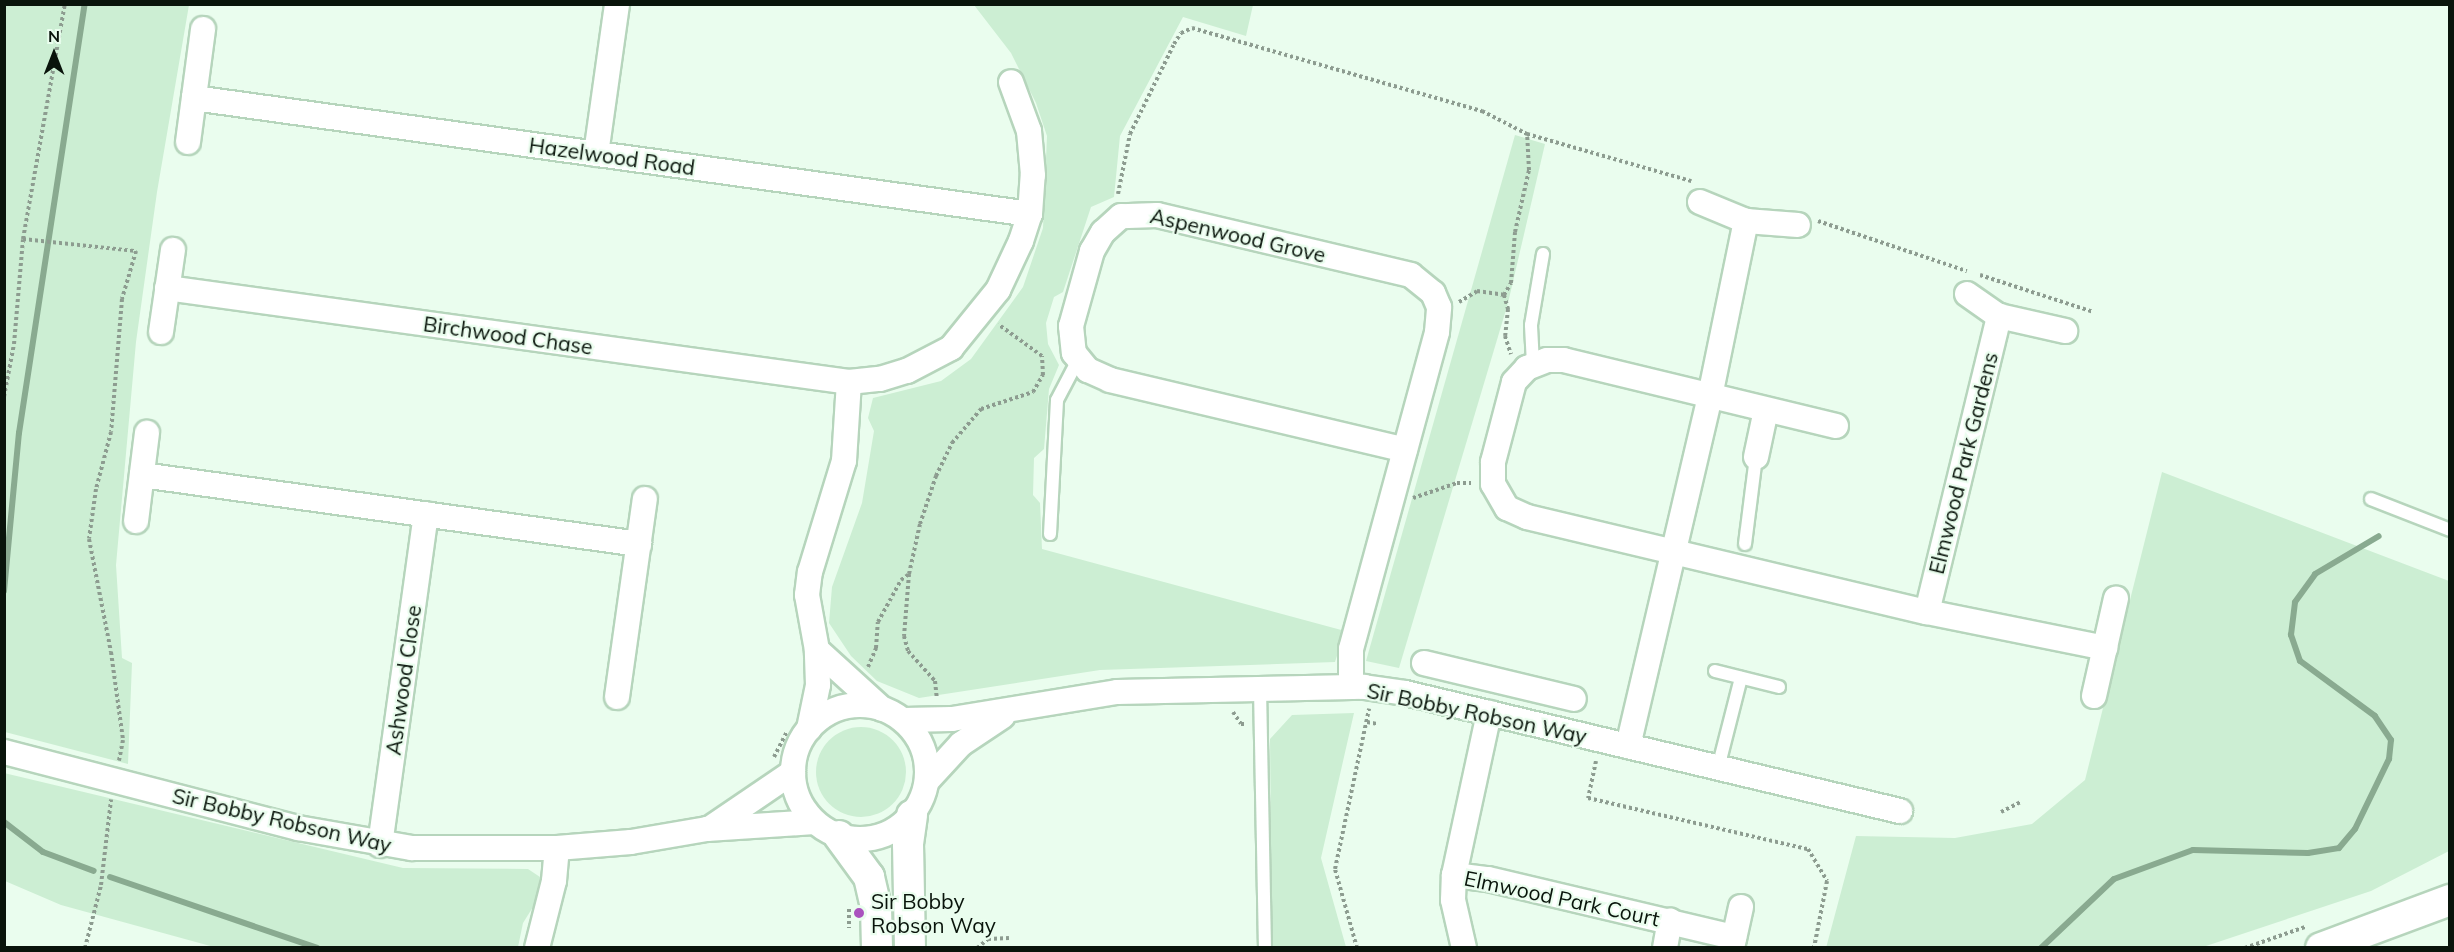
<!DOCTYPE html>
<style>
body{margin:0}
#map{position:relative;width:2454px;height:952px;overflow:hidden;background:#eafdee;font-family:Mulish,sans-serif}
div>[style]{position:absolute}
.green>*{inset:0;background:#cceed3}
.round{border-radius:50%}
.stream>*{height:6px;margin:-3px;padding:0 3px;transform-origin:3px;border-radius:3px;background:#89aa90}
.path>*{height:4px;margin-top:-2px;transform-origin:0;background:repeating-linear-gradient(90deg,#8d9c90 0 3px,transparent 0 6px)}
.roads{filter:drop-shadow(2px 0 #b6d5bc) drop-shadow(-2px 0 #b6d5bc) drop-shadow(0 2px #b6d5bc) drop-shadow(0 -2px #b6d5bc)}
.service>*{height:12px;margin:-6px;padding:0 6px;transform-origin:6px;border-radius:6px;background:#fff}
.minor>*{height:24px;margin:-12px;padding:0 12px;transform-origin:12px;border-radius:12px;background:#fff}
.minor>.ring{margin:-12px;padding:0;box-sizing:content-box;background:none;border:24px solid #fff;border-radius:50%}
.tertiary>*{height:30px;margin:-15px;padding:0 15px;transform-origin:15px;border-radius:15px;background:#fff}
.dots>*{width:16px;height:16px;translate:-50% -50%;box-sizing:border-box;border:3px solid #eafdee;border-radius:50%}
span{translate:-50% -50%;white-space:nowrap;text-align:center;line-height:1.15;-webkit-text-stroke:4.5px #eafdee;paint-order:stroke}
.street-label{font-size:21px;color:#09140b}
.poi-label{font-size:21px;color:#09140b}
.left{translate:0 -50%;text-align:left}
.frame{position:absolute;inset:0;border:6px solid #09140b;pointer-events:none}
.north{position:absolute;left:24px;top:24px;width:60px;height:60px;-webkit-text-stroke:4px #eafdee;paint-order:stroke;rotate:0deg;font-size:16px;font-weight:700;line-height:24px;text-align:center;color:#09140b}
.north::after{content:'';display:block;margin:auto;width:21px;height:27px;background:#09140b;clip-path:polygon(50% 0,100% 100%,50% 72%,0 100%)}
</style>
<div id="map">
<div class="green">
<i style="clip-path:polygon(4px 5px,189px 5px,157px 192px,136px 342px,116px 565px,122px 658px,132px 663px,128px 764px,5px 732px)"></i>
<i style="clip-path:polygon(974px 5px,1253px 5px,1246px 36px,1183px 17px,1120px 136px,1114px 197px,1091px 207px,1063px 292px,1054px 297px,1046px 323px,1048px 344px,1059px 365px,1049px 389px,1044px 449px,1034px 458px,1033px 495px,1040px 503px,1042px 549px,1345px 631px,1335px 662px,1100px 670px,919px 698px,877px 681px,851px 656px,829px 623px,832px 587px,862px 503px,874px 431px,868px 418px,873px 398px,941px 381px,971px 359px,1023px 287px,1043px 228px,1047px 136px,1036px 103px,1011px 53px)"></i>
<i style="clip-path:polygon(1515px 135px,1545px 144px,1508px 303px,1399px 668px,1366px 661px)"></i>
<i style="clip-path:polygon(2162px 472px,2449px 581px,2449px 851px,2371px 891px,2203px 947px,1826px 948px,1856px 836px,1955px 838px,2032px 824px,2085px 780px)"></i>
<i style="clip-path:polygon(1354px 713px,1321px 858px,1346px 947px,1272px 947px,1270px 739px,1292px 715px)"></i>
<i class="round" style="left:816px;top:727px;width:90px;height:90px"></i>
<i style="clip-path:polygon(4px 773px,403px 868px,528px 869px,540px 877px,538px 899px,523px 923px,518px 947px,214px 947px,61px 905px,5px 881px)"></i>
</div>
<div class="stream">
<i style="left:4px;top:591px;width:159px;rotate:-84.6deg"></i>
<i style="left:19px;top:433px;width:434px;rotate:-81.3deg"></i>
<i style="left:4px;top:822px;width:49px;rotate:37.6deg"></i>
<i style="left:43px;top:852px;width:54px;rotate:20.4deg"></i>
<i style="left:110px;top:877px;width:219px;rotate:18.9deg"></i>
<i style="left:2041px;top:948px;width:100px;rotate:-43.4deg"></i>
<i style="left:2114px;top:879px;width:84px;rotate:-20.2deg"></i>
<i style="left:2193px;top:850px;width:115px;rotate:1.5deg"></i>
<i style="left:2308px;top:853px;width:31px;rotate:-9deg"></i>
<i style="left:2339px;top:848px;width:25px;rotate:-50deg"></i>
<i style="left:2355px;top:829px;width:78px;rotate:-64.1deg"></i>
<i style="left:2389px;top:759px;width:19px;rotate:-84deg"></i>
<i style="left:2391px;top:740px;width:29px;rotate:-124deg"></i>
<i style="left:2375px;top:716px;width:93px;rotate:-143.7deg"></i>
<i style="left:2300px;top:661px;width:28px;rotate:-109deg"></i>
<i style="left:2291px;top:635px;width:33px;rotate:-83deg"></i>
<i style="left:2295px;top:602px;width:34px;rotate:-54deg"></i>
<i style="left:2315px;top:574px;width:74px;rotate:-30.7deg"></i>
</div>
<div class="path">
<i style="left:1118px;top:194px;width:61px;rotate:-78.7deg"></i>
<i style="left:1130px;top:134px;width:100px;rotate:-63.9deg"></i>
<i style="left:1174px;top:44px;width:13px;rotate:-58deg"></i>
<i style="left:1181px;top:33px;width:12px;rotate:-24deg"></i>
<i style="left:1192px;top:28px;width:302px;rotate:16deg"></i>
<i style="left:1482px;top:111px;width:51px;rotate:27.1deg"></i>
<i style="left:1527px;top:134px;width:171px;rotate:16deg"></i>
<i style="left:1818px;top:221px;width:157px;rotate:18.6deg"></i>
<i style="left:23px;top:239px;width:114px;rotate:6.1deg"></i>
<i style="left:136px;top:251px;width:50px;rotate:106.3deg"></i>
<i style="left:122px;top:299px;width:133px;rotate:94.7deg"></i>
<i style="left:111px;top:432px;width:59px;rotate:104.7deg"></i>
<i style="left:96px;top:489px;width:50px;rotate:98deg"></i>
<i style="left:89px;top:539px;width:115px;rotate:79deg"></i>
<i style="left:111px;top:652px;width:89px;rotate:82.2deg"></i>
<i style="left:123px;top:740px;width:21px;rotate:101deg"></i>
<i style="left:1980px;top:275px;width:119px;rotate:18.1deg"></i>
<i style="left:1504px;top:295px;width:14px;rotate:-60deg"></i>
<i style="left:1511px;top:283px;width:51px;rotate:-85.5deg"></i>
<i style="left:1515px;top:232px;width:64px;rotate:-77.3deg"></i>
<i style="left:1529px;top:170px;width:36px;rotate:-93deg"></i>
<i style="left:1459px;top:302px;width:21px;rotate:-31deg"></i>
<i style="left:1477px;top:291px;width:27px;rotate:8deg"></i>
<i style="left:1504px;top:295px;width:15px;rotate:74deg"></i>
<i style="left:1508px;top:309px;width:27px;rotate:96deg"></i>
<i style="left:1505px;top:336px;width:19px;rotate:72deg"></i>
<i style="left:4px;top:397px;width:54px;rotate:-79.3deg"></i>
<i style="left:14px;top:344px;width:105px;rotate:-85.1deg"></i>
<i style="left:23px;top:239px;width:239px;rotate:-79.9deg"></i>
<i style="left:1413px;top:498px;width:46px;rotate:-18.8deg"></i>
<i style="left:1457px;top:483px;width:14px"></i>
<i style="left:909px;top:574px;width:62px;rotate:94.6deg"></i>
<i style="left:904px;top:636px;width:16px;rotate:75deg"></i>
<i style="left:908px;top:651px;width:40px;rotate:48deg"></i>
<i style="left:935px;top:681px;width:18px;rotate:84deg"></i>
<i style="left:868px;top:667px;width:21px;rotate:-67deg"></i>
<i style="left:876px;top:648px;width:26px;rotate:-86deg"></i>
<i style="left:878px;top:622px;width:48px;rotate:-61.3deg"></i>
<i style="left:901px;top:580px;width:10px;rotate:-37deg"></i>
<i style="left:909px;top:574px;width:51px;rotate:-77.6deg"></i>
<i style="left:920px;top:524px;width:51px;rotate:-71.6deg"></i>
<i style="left:936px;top:476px;width:37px;rotate:-64deg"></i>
<i style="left:952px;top:443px;width:45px;rotate:-49.5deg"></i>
<i style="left:981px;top:409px;width:55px;rotate:-18.1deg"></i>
<i style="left:1033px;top:392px;width:20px;rotate:-60deg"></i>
<i style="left:1043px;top:375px;width:19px;rotate:-93deg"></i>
<i style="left:1042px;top:356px;width:54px;rotate:-144deg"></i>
<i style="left:1233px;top:712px;width:14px;rotate:56deg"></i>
<i style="left:1241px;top:724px;width:4px"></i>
<i style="left:1367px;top:722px;width:10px;rotate:11deg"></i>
<i style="left:774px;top:757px;width:28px;rotate:-63deg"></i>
<i style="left:1596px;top:761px;width:38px;rotate:102deg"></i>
<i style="left:1588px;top:798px;width:226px;rotate:13.1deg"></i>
<i style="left:1808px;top:849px;width:37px;rotate:59deg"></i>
<i style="left:1827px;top:881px;width:68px;rotate:101deg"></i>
<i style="left:2001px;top:812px;width:22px;rotate:-27deg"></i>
<i style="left:849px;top:909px;width:19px;rotate:90deg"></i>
<i style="left:85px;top:948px;width:65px;rotate:-75.7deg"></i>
<i style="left:101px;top:885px;width:86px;rotate:-83.3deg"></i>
<i style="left:977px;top:948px;width:14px;rotate:-39deg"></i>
<i style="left:988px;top:939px;width:21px;rotate:-3deg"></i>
<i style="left:1357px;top:948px;width:82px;rotate:-105.6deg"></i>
<i style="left:1335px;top:869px;width:164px;rotate:-78deg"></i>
<i style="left:2245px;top:948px;width:64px;rotate:-19.3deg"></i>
</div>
<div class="roads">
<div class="service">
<i style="left:1533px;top:364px;width:39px;rotate:-93deg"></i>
<i style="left:1531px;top:325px;width:72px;rotate:-80.4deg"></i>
<i style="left:2371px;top:499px;width:85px;rotate:21.4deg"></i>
<i style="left:1050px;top:534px;width:134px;rotate:-87deg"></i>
<i style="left:1057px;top:400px;width:45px;rotate:-62.3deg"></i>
<i style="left:1745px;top:544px;width:88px;rotate:-82.8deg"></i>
<i style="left:1715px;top:671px;width:66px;rotate:14deg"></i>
<i style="left:1260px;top:689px;width:259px;rotate:88.9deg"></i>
<i style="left:1718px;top:768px;width:93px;rotate:-75.7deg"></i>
</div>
<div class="minor">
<i style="left:194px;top:98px;width:844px;rotate:7.9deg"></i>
<i style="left:188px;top:142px;width:114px;rotate:-82.4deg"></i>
<i style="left:596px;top:154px;width:151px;rotate:-82deg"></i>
<i style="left:1700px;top:202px;width:50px;rotate:22.4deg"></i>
<i style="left:1746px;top:221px;width:52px;rotate:4.4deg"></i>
<i style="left:167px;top:288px;width:688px;rotate:7.85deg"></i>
<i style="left:849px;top:382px;width:31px;rotate:-6deg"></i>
<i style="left:880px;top:379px;width:28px;rotate:-17deg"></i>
<i style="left:907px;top:371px;width:50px;rotate:-27.6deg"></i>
<i style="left:951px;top:348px;width:75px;rotate:-51deg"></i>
<i style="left:998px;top:290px;width:54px;rotate:-64.9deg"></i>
<i style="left:1021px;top:241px;width:28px;rotate:-72deg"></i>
<i style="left:1030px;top:214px;width:39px;rotate:-86deg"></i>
<i style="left:1033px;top:175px;width:44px;rotate:-95.2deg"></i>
<i style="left:1029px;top:131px;width:52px;rotate:-110.2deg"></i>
<i style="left:1967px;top:294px;width:39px;rotate:35deg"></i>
<i style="left:1999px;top:316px;width:68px;rotate:12.8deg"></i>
<i style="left:161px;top:332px;width:83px;rotate:-81.7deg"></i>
<i style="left:1836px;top:426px;width:280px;rotate:-166.4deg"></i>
<i style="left:1564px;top:360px;width:17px;rotate:180deg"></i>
<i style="left:1547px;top:360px;width:22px;rotate:158deg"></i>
<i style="left:1527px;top:368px;width:19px;rotate:133deg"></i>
<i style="left:1514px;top:382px;width:83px;rotate:104.7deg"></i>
<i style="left:1493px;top:462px;width:22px;rotate:90deg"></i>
<i style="left:1493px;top:484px;width:28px;rotate:60deg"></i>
<i style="left:1507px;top:508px;width:22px;rotate:24deg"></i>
<i style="left:1527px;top:517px;width:411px;rotate:13.4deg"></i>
<i style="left:1927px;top:612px;width:182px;rotate:11.4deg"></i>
<i style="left:1756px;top:457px;width:48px;rotate:-78deg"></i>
<i style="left:142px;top:475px;width:502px;rotate:7.9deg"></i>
<i style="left:136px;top:521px;width:89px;rotate:-82.9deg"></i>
<i style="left:1927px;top:612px;width:305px;rotate:-76.3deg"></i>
<i style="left:817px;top:650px;width:88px;rotate:42.2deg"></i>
<i style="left:1424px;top:663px;width:154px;rotate:13.5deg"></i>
<i style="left:1351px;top:687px;width:38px;rotate:-90deg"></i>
<i style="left:1351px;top:649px;width:328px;rotate:-74.8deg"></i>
<i style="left:1437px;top:332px;width:25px;rotate:-85deg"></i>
<i style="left:1439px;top:307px;width:15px;rotate:-113deg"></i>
<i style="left:1433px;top:293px;width:28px;rotate:-141deg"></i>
<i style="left:1411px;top:275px;width:261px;rotate:-166.7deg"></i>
<i style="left:1157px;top:215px;width:36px;rotate:178deg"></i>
<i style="left:1121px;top:216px;width:24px;rotate:138deg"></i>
<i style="left:1103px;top:232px;width:22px;rotate:120deg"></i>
<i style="left:1092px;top:251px;width:78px;rotate:105.6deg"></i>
<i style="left:1071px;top:326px;width:27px;rotate:84deg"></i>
<i style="left:1074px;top:353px;width:22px;rotate:51deg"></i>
<i style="left:1088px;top:370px;width:24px;rotate:24deg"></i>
<i style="left:1110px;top:380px;width:303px;rotate:13.3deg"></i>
<i style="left:2094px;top:696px;width:100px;rotate:-77.3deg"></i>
<i style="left:617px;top:697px;width:200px;rotate:-82deg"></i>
<i class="ring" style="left:793px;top:705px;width:110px;height:110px"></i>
<i style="left:904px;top:720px;width:48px;rotate:-1.2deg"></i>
<i style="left:952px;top:719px;width:167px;rotate:-9.3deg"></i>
<i style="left:1117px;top:692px;width:247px;rotate:-1.2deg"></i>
<i style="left:1364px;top:687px;width:41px;rotate:8.3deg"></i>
<i style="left:1405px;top:693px;width:509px;rotate:13.41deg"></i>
<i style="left:809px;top:729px;width:45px;rotate:-78.4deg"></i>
<i style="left:818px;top:685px;width:35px;rotate:-92deg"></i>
<i style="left:817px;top:650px;width:56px;rotate:-100.3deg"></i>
<i style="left:807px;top:595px;width:23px;rotate:-83deg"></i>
<i style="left:810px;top:572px;width:116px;rotate:-73deg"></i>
<i style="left:844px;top:461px;width:79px;rotate:-86.4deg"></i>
<i style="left:1628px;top:746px;width:359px;rotate:-76.8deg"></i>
<i style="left:1710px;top:396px;width:179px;rotate:-78.4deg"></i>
<i style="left:4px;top:752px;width:304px;rotate:14.5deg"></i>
<i style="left:298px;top:828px;width:116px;rotate:10deg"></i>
<i style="left:412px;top:848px;width:145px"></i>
<i style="left:557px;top:848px;width:74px;rotate:-4.6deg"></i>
<i style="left:631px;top:842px;width:77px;rotate:-9.7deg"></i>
<i style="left:707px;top:829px;width:107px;rotate:-3.7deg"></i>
<i style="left:927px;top:781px;width:50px;rotate:-47.4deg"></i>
<i style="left:961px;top:744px;width:50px;rotate:-33.7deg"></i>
<i style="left:712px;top:827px;width:98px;rotate:-34.2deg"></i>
<i style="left:380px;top:845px;width:334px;rotate:-82.1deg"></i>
<i style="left:1454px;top:875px;width:34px;rotate:7deg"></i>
<i style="left:1488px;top:879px;width:253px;rotate:13.3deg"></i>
<i style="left:537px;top:948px;width:69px;rotate:-75.8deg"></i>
<i style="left:554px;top:881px;width:33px;rotate:-85deg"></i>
<i style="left:1464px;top:948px;width:49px;rotate:-102.9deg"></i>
<i style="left:1453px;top:900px;width:25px;rotate:-88deg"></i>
<i style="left:1454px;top:875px;width:166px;rotate:-77.8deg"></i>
<i style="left:1665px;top:948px;width:28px;rotate:-80deg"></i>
<i style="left:1732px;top:948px;width:42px;rotate:-77.6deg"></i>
</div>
<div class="tertiary">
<i style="left:839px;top:836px;width:51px;rotate:53.8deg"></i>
<i style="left:869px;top:877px;width:31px;rotate:77deg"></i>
<i style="left:876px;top:907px;width:41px;rotate:88.6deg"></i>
<i style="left:910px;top:948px;width:104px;rotate:-91.1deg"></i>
<i style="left:908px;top:844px;width:29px;rotate:-82deg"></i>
<i style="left:2321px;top:948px;width:138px;rotate:-20.4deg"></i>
</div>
</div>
<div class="dots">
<i style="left:859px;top:913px;background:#aa52be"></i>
</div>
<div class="street-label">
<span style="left:612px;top:156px;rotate:8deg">Hazelwood Road</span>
<span style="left:1238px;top:235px;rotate:13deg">Aspenwood Grove</span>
<span style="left:508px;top:335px;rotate:8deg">Birchwood Chase</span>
<span style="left:1963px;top:463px;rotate:-76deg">Elmwood Park Gardens</span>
<span style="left:403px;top:680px;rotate:-82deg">Ashwood Close</span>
<span style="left:1477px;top:713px;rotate:12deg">Sir Bobby Robson Way</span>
<span style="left:282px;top:820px;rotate:13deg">Sir Bobby Robson Way</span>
<span style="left:1562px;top:898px;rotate:12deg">Elmwood Park Court</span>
</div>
<div class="poi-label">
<span class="left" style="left:871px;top:913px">Sir Bobby<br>Robson Way</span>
</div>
<div class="frame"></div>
<div class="north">N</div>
</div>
